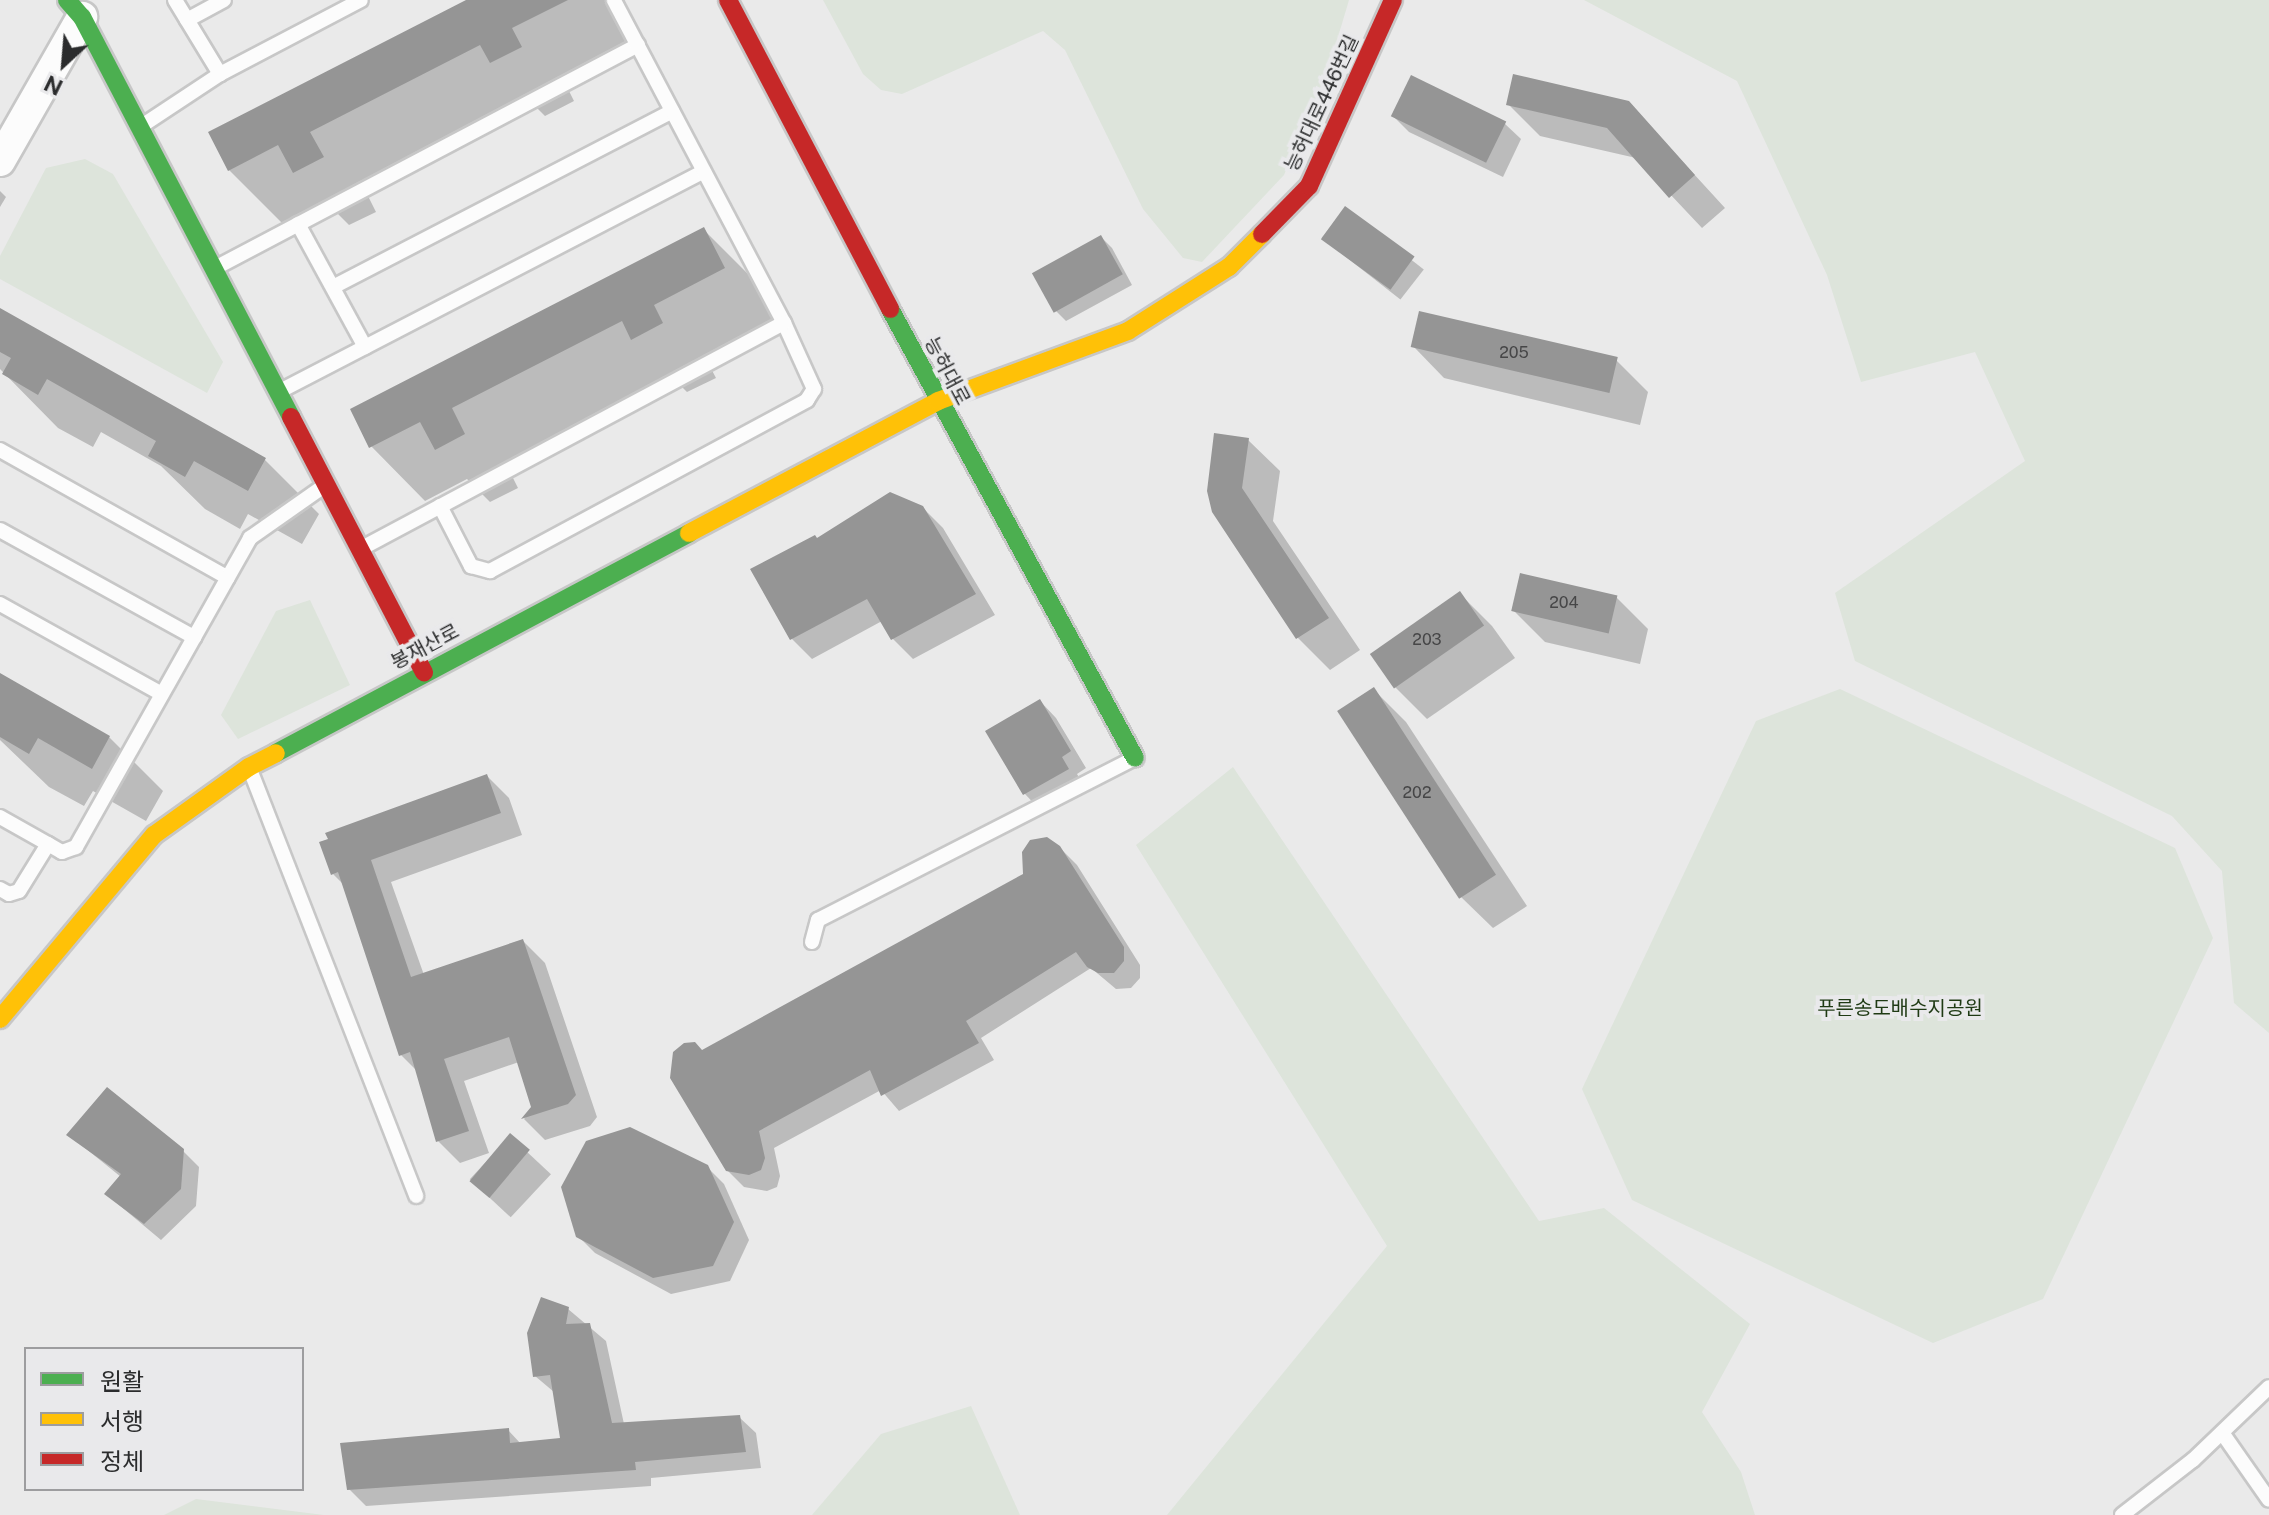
<!DOCTYPE html>
<meta charset="utf-8">
<style>
body{margin:0}
#map{position:relative;width:2269px;height:1515px;overflow:hidden;background:#eaeaea;font-family:"Public Sans","Noto Sans KR",sans-serif}
div>[style]{position:absolute}
.green>*{inset:0;background:#dde4db}
.shadow>*{inset:0;background:#0003;transform-origin:0 0}
.building>*{inset:0;background:#959595;transform-origin:0 0}
.roads{filter:drop-shadow(2px 0 #c7c7c7) drop-shadow(-2px 0 #c7c7c7) drop-shadow(0 2px #c7c7c7) drop-shadow(0 -2px #c7c7c7)}
.lane>*{height:14px;margin:-7px;padding:0 7px;transform-origin:7px;border-radius:7px;background:#fcfcfc}
.street>*{height:30px;margin:-15px;padding:0 15px;transform-origin:15px;border-radius:15px;background:#fcfcfc}
.fast>*{height:18px;margin:-9px;padding:0 9px;transform-origin:9px;border-radius:9px;background:#4caf50}
.slow>*{height:18px;margin:-9px;padding:0 9px;transform-origin:9px;border-radius:9px;background:#ffc107}
.jam>*{height:18px;margin:-9px;padding:0 9px;transform-origin:9px;border-radius:9px;background:#c62828}
span{translate:-50% -50%;white-space:nowrap;text-align:center;line-height:1.15;-webkit-text-stroke:8px #e9e9eb;paint-order:stroke}
.number-label{font-size:16px;color:#464647}
.number-label span{-webkit-text-stroke-width:0}
.street-label{font-size:20px;color:#2b2c2d}
.park-label{font-size:20px;color:#1f3a14}
.legend{position:absolute;left:24px;top:1347px;width:280px;height:144px;box-sizing:border-box;background:#e9e9eb;border:2px solid #9d9d9f;margin:0;padding:10px 14px;list-style:none;font-size:24px;color:#2b2c2d}
.legend li{display:flex;align-items:center;gap:16px;height:40px}
.legend b{width:40px;border:2px solid #9d9d9f}
.north{position:absolute;left:24px;top:24px;width:80px;height:80px;-webkit-text-stroke:6px #e9e9eb;paint-order:stroke;rotate:206deg;font-size:22px;font-weight:700;line-height:32px;text-align:center;color:#2b2c2d}
.north::after{content:'';display:block;margin:auto;width:28px;height:36px;background:#2b2c2d;clip-path:polygon(50% 0,100% 100%,50% 72%,0 100%)}
</style>
<div id="map">
<div class="green">
<i style="clip-path:polygon(823px 0,1349px 0,1330px 64px,1284px 175px,1202px 262px,1183px 258px,1143px 209px,1065px 50px,1043px 31px,902px 94px,881px 90px,863px 74px)"></i>
<i style="clip-path:polygon(1584px 0,2269px 0,2269px 1033px,2234px 1003px,2222px 871px,2172px 816px,1855px 661px,1835px 593px,2025px 461px,1975px 352px,1861px 382px,1827px 275px,1737px 81px)"></i>
<i style="clip-path:polygon(85px 159px,113px 174px,223px 362px,207px 393px,0 279px,0 256px,46px 168px)"></i>
<i style="clip-path:polygon(310px 600px,350px 685px,238px 739px,221px 715px,276px 611px)"></i>
<i style="clip-path:polygon(1840px 689px,2175px 848px,2213px 938px,2043px 1299px,1933px 1343px,1632px 1200px,1582px 1089px,1756px 721px)"></i>
<i style="clip-path:polygon(1233px 767px,1539px 1221px,1604px 1208px,1750px 1324px,1702px 1412px,1741px 1472px,1755px 1515px,1167px 1515px,1387px 1246px,1136px 845px)"></i>
<i style="clip-path:polygon(971px 1406px,1020px 1515px,812px 1515px,881px 1434px)"></i>
<i style="clip-path:polygon(196px 1499px,324px 1515px,164px 1515px)"></i>
</div>
<div class="shadow">
<i style="clip-path:polygon(470px 0,609px 0,636px 46px,565px 83px,574px 101px,545px 116px,530px 101px,363px 186px,376px 212px,349px 225px,326px 202px,283px 224px,229px 170px)"></i>
<i style="clip-path:polygon(1628px 102px,1725px 208px,1702px 228px,1636px 158px,1540px 136px,1508px 104px)"></i>
<i style="clip-path:polygon(1393px 116px,1504px 123px,1521px 139px,1503px 177px,1409px 132px)"></i>
<i style="clip-path:polygon(0 191px,6px 197px,0 207px)"></i>
<i style="left:1345px;top:208px;width:100px;height:38px;rotate:38deg"></i>
<i style="clip-path:polygon(704px 230px,758px 284px,778px 323px,706px 359px,716px 378px,687px 392px,672px 377px,505px 462px,518px 488px,490px 502px,467px 479px,425px 501px,371px 446px)"></i>
<i style="clip-path:polygon(1101px 237px,1112px 248px,1132px 285px,1066px 321px,1055px 310px)"></i>
<i style="clip-path:polygon(0 310px,265px 460px,319px 514px,302px 544px,248px 514px,240px 529px,205px 509px,161px 466px,101px 432px,93px 447px,58px 428px,0 369px)"></i>
<i style="clip-path:polygon(1413px 346px,1616px 360px,1648px 392px,1640px 425px,1444px 378px)"></i>
<i style="clip-path:polygon(1248px 440px,1280px 471px,1273px 521px,1360px 650px,1330px 670px,1298px 638px,1213px 511px)"></i>
<i style="clip-path:polygon(922px 507px,943px 528px,995px 615px,913px 659px,893px 639px,882px 621px,812px 659px,792px 639px,817px 540px)"></i>
<i style="clip-path:polygon(1460px 594px,1492px 626px,1515px 658px,1427px 719px,1395px 687px,1373px 655px)"></i>
<i style="clip-path:polygon(1616px 597px,1648px 629px,1640px 664px,1545px 642px,1513px 610px)"></i>
<i style="clip-path:polygon(0 676px,109px 737px,163px 791px,146px 821px,93px 791px,84px 806px,49px 787px,0 740px)"></i>
<i style="clip-path:polygon(1374px 690px,1406px 722px,1527px 906px,1493px 928px,1461px 897px)"></i>
<i style="clip-path:polygon(1040px 701px,1056px 718px,1086px 768px,1077px 774px,1084px 786px,1041px 811px,1025px 794px,987px 732px)"></i>
<i style="clip-path:polygon(487px 776px,509px 798px,522px 835px,391px 882px,424px 975px,523px 941px,545px 963px,597px 1117px,590px 1126px,545px 1140px,524px 1119px,534px 1107px,519px 1062px,464px 1081px,489px 1153px,460px 1163px,438px 1141px,418px 1072px,400px 1054px,345px 886px,333px 874px)"></i>
<i style="clip-path:polygon(1059px 847px,1077px 865px,1140px 965px,1140px 978px,1131px 988px,1116px 989px,1091px 968px,981px 1038px,994px 1060px,899px 1111px,881px 1090px,774px 1148px,780px 1176px,777px 1187px,767px 1191px,744px 1187px,727px 1170px,702px 1053px,1025px 875px)"></i>
<i style="clip-path:polygon(69px 1135px,182px 1150px,199px 1167px,196px 1206px,161px 1240px,106px 1194px,121px 1177px)"></i>
<i style="left:510px;top:1136px;width:56px;height:59px;rotate:43deg"></i>
<i style="clip-path:polygon(707px 1167px,724px 1184px,749px 1240px,730px 1281px,671px 1294px,595px 1253px,578px 1236px)"></i>
<i style="clip-path:polygon(568px 1309px,606px 1341px,624px 1424px,739px 1417px,756px 1433px,761px 1468px,651px 1478px,651px 1486px,366px 1506px,349px 1489px,508px 1430px,521px 1444px,562px 1440px,554px 1392px,535px 1376px)"></i>
</div>
<div class="building">
<i style="clip-path:polygon(466px 0,568px 0,512px 28px,522px 47px,490px 63px,480px 45px,310px 132px,324px 157px,293px 173px,278px 145px,228px 171px,208px 132px)"></i>
<i style="clip-path:polygon(1513px 74px,1629px 101px,1695px 175px,1669px 198px,1607px 128px,1506px 105px)"></i>
<i style="left:1411px;top:75px;width:106px;height:46px;rotate:26deg"></i>
<i style="left:1345px;top:206px;width:86px;height:41px;rotate:36deg"></i>
<i style="clip-path:polygon(704px 227px,725px 268px,654px 305px,663px 323px,631px 340px,622px 321px,452px 408px,465px 434px,435px 450px,420px 422px,369px 448px,350px 409px)"></i>
<i style="left:1101px;top:235px;width:45px;height:79px;rotate:61deg"></i>
<i style="clip-path:polygon(0 308px,266px 458px,248px 491px,194px 461px,185px 477px,148px 456px,156px 441px,47px 379px,38px 395px,2px 374px,11px 358px,0 352px)"></i>
<i style="left:1419px;top:311px;width:204px;height:37px;rotate:13deg"></i>
<i style="clip-path:polygon(1214px 433px,1249px 438px,1242px 488px,1329px 618px,1296px 639px,1212px 512px,1207px 491px)"></i>
<i style="clip-path:polygon(890px 492px,923px 506px,976px 594px,891px 640px,867px 599px,790px 640px,750px 569px,815px 535px,817px 538px)"></i>
<i style="left:1520px;top:573px;width:100px;height:39px;rotate:13deg"></i>
<i style="left:1460px;top:591px;width:42px;height:110px;rotate:55deg"></i>
<i style="clip-path:polygon(0 673px,110px 736px,92px 769px,38px 738px,29px 754px,0 737px)"></i>
<i style="left:1374px;top:687px;width:224px;height:44px;rotate:57deg"></i>
<i style="clip-path:polygon(1040px 699px,1071px 751px,1062px 757px,1069px 769px,1023px 795px,985px 731px)"></i>
<i style="clip-path:polygon(487px 774px,501px 813px,371px 860px,411px 977px,523px 939px,576px 1095px,568px 1104px,521px 1119px,531px 1107px,509px 1037px,444px 1059px,469px 1131px,436px 1142px,410px 1052px,399px 1056px,338px 872px,331px 875px,319px 842px,328px 839px,325px 833px)"></i>
<i style="clip-path:polygon(1047px 837px,1060px 846px,1124px 947px,1124px 961px,1114px 973px,1098px 973px,1087px 967px,1076px 952px,966px 1021px,979px 1043px,881px 1096px,870px 1070px,759px 1131px,765px 1158px,761px 1170px,749px 1175px,726px 1171px,670px 1078px,673px 1052px,684px 1043px,695px 1042px,702px 1050px,1023px 874px,1022px 852px,1030px 840px)"></i>
<i style="clip-path:polygon(107px 1087px,184px 1149px,181px 1189px,144px 1224px,104px 1194px,121px 1174px,66px 1135px)"></i>
<i style="clip-path:polygon(630px 1127px,708px 1165px,734px 1222px,713px 1266px,653px 1278px,576px 1237px,561px 1187px,586px 1141px)"></i>
<i style="left:510px;top:1133px;width:26px;height:63px;rotate:40deg"></i>
<i style="clip-path:polygon(541px 1297px,569px 1307px,566px 1324px,590px 1323px,612px 1423px,740px 1415px,746px 1452px,635px 1462px,636px 1470px,347px 1490px,340px 1443px,509px 1428px,510px 1443px,560px 1438px,550px 1375px,533px 1377px,527px 1333px)"></i>
</div>
<div class="roads">
<div class="lane">
<i style="left:175px;top:0;width:87px;rotate:58.7deg"></i>
<i style="left:187px;top:20px;width:42px;rotate:-28.4deg"></i>
<i style="left:143px;top:125px;width:92px;rotate:-33.5deg"></i>
<i style="left:220px;top:74px;width:159px;rotate:-27.7deg"></i>
<i style="left:298px;top:224px;width:140px;rotate:61.4deg"></i>
<i style="left:217px;top:267px;width:476px;rotate:-27.8deg"></i>
<i style="left:333px;top:287px;width:382px;rotate:-27.4deg"></i>
<i style="left:282px;top:390px;width:475px;rotate:-27.4deg"></i>
<i style="left:0;top:450px;width:261px;rotate:29.3deg"></i>
<i style="left:440px;top:506px;width:68px;rotate:62.7deg"></i>
<i style="left:471px;top:566px;width:20px;rotate:15deg"></i>
<i style="left:490px;top:571px;width:360px;rotate:-28.3deg"></i>
<i style="left:807px;top:400px;width:13px;rotate:-58deg"></i>
<i style="left:814px;top:389px;width:72px;rotate:-114.4deg"></i>
<i style="left:784px;top:323px;width:365px;rotate:-117.8deg"></i>
<i style="left:0;top:530px;width:222px;rotate:28.9deg"></i>
<i style="left:364px;top:547px;width:476px;rotate:-28.1deg"></i>
<i style="left:0;top:604px;width:185px;rotate:29.1deg"></i>
<i style="left:251px;top:772px;width:455px;rotate:68.7deg"></i>
<i style="left:0;top:817px;width:55px;rotate:29.4deg"></i>
<i style="left:0;top:889px;width:10px;rotate:29deg"></i>
<i style="left:9px;top:894px;width:10px;rotate:-17deg"></i>
<i style="left:19px;top:891px;width:55px;rotate:-58.3deg"></i>
<i style="left:48px;top:844px;width:16px;rotate:30deg"></i>
<i style="left:62px;top:852px;width:15px;rotate:-20deg"></i>
<i style="left:76px;top:847px;width:355px;rotate:-60.6deg"></i>
<i style="left:250px;top:538px;width:90px;rotate:-35.1deg"></i>
<i style="left:812px;top:942px;width:23px;rotate:-75deg"></i>
<i style="left:818px;top:920px;width:352px;rotate:-27.1deg"></i>
<i style="left:2223px;top:1434px;width:80px;rotate:55.1deg"></i>
<i style="left:2122px;top:1515px;width:90px;rotate:-37.8deg"></i>
<i style="left:2193px;top:1460px;width:105px;rotate:-43.8deg"></i>
</div>
<div class="street">
<i style="left:0;top:161px;width:166px;rotate:-60.3deg"></i>
</div>
<div class="fast">
<i style="left:67px;top:0;width:23px;rotate:49deg"></i>
<i style="left:82px;top:17px;width:451px;rotate:62.4deg"></i>
<i style="left:890px;top:309px;width:511px;rotate:61.38deg"></i>
<i style="left:276px;top:753px;width:468px;rotate:-28deg"></i>
</div>
<div class="slow">
<i style="left:689px;top:533px;width:282px;rotate:-27.9deg"></i>
<i style="left:938px;top:401px;width:202px;rotate:-20.2deg"></i>
<i style="left:1128px;top:331px;width:120px;rotate:-32.4deg"></i>
<i style="left:1229px;top:267px;width:47px;rotate:-45deg"></i>
<i style="left:0;top:1019px;width:240px;rotate:-50.1deg"></i>
<i style="left:154px;top:835px;width:117px;rotate:-35.6deg"></i>
<i style="left:249px;top:767px;width:30px;rotate:-27deg"></i>
</div>
<div class="jam">
<i style="left:728px;top:0;width:349px;rotate:62.3deg"></i>
<i style="left:1262px;top:234px;width:67px;rotate:-45.6deg"></i>
<i style="left:1309px;top:186px;width:204px;rotate:-65.7deg"></i>
<i style="left:291px;top:417px;width:288px;rotate:62.5deg"></i>
</div>
</div>
<div class="number-label">
<span style="left:1514px;top:353px">205</span>
<span style="left:1564px;top:603px">204</span>
<span style="left:1427px;top:640px">203</span>
<span style="left:1417px;top:793px">202</span>
</div>
<div class="street-label">
<span style="left:1322px;top:103px;rotate:-65deg">능허대로446번길</span>
<span style="left:947px;top:371px;rotate:62deg">능허대로</span>
<span style="left:425px;top:647px;rotate:-28deg">봉재산로</span>
</div>
<div class="park-label">
<span style="left:1900px;top:1008px">푸른송도배수지공원</span>
</div>
<ul class="legend">
<li><b style="height:10px;background:#4caf50"></b>원활</li>
<li><b style="height:10px;background:#ffc107"></b>서행</li>
<li><b style="height:10px;background:#c62828"></b>정체</li>
</ul>
<div class="north">N</div>
</div>
